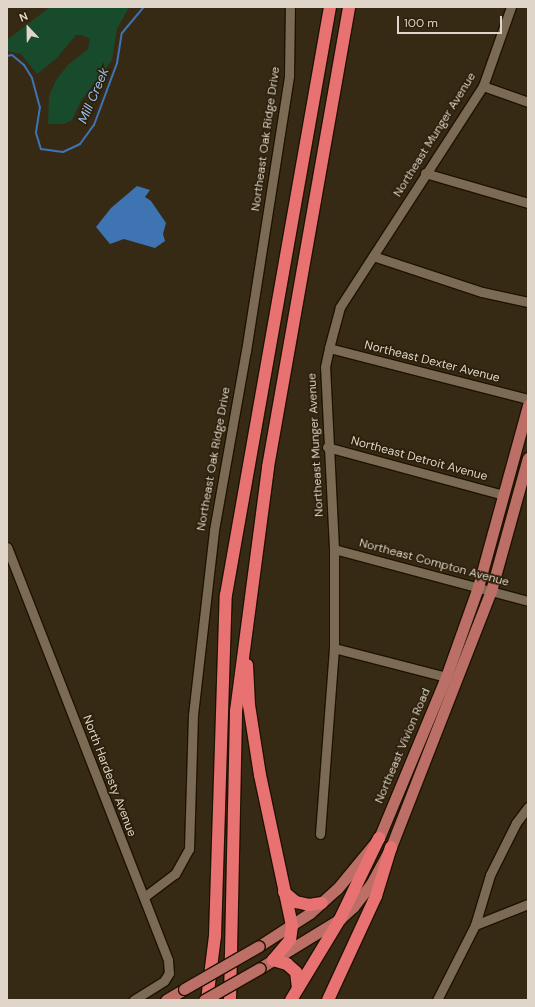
<!DOCTYPE html>
<style>
body{margin:0}
#map{position:relative;width:535px;height:1007px;overflow:hidden;background:#372a15;font-family:"DM Sans",sans-serif}
div>[style]{position:absolute}
.green>*{inset:0;background:#184a2c}
.water>*{inset:0;background:#3e74b2}
.stream>*{height:2px;margin:-1px;padding:0 1px;transform-origin:1px;border-radius:1px;background:#3e74b2}
.roads{filter:drop-shadow(1px 0 #1e1201) drop-shadow(-1px 0 #1e1201) drop-shadow(0 1px #1e1201) drop-shadow(0 -1px #1e1201)}
.minor>*{height:9px;margin:-4.5px;padding:0 4.5px;transform-origin:4.5px;border-radius:4.5px;background:#7b6b55}
.primary>*{height:11px;margin:-5.5px;padding:0 5.5px;transform-origin:5.5px;border-radius:5.5px;background:#bc6f66}
.motorway>*{height:12px;margin:-6px;padding:0 6px;transform-origin:6px;border-radius:6px;background:#e87272}
.bridges{filter:drop-shadow(1px 0 #1e1201) drop-shadow(-1px 0 #1e1201) drop-shadow(0 1px #1e1201) drop-shadow(0 -1px #1e1201)}
.primary-bridge>*{height:11px;margin:-5.5px;padding:0 5.5px;transform-origin:5.5px;border-radius:5.5px;background:#bc6f66}
span{translate:-50% -50%;white-space:nowrap;text-align:center;line-height:1.15;-webkit-text-stroke:3.5px #2d200b;paint-order:stroke}
.street-label{font-size:12px;color:#dfd6c9}
.water-label{font-size:13px;color:#98c3f5;font-style:italic}
.frame{position:absolute;inset:0;border:8px solid #dfd6c9;pointer-events:none}
.north{position:absolute;left:8px;top:8px;width:40px;height:40px;-webkit-text-stroke:3px #2d200b;paint-order:stroke;rotate:338deg;font-size:11px;font-weight:700;line-height:16px;text-align:center;color:#dfd6c9}
.north::after{content:'';display:block;margin:auto;width:14px;height:18px;background:#dfd6c9;clip-path:polygon(50% 0,100% 100%,50% 72%,0 100%)}
.scale{position:absolute;left:397px;top:16px;width:105px;height:18px;box-sizing:border-box;border:2px solid #dfd6c9;border-top:0;padding-left:5px;font-size:12px;line-height:14px;white-space:nowrap;color:#dfd6c9;-webkit-text-stroke:3px #2d200b;paint-order:stroke}
</style>
<div id="map">
<div class="green">
<i style="clip-path:polygon(50px 7px,129px 7px,117px 29px,112px 60px,81px 101px,72px 120px,64px 124px,48px 124px,49px 96px,56px 80px,68px 65px,88px 49px,90px 39px,82px 35px,76px 35px,57px 58px,37px 74px,21px 54px,7px 51px,7px 40px)"></i>
</div>
<div class="water">
<i style="clip-path:polygon(137px 186px,150px 190px,145px 197px,151px 201px,166px 223px,163px 234px,165px 241px,155px 248px,124px 239px,110px 244px,96px 227px,111px 208px)"></i>
</div>
<div class="stream">
<i style="left:7px;top:56px;width:5px;rotate:-11deg"></i>
<i style="left:12px;top:55px;width:16px;rotate:40deg"></i>
<i style="left:24px;top:65px;width:15px;rotate:58deg"></i>
<i style="left:32px;top:78px;width:30px;rotate:75deg"></i>
<i style="left:40px;top:107px;width:26px;rotate:99deg"></i>
<i style="left:36px;top:133px;width:17px;rotate:73deg"></i>
<i style="left:41px;top:149px;width:22px;rotate:8deg"></i>
<i style="left:63px;top:152px;width:19px;rotate:-25deg"></i>
<i style="left:80px;top:144px;width:24px;rotate:-54deg"></i>
<i style="left:94px;top:125px;width:66px;rotate:-69.6deg"></i>
<i style="left:117px;top:63px;width:30px;rotate:-81deg"></i>
<i style="left:122px;top:33px;width:34px;rotate:-50deg"></i>
</div>
<div class="roads">
<div class="minor">
<i style="left:483px;top:86px;width:48px;rotate:19.6deg"></i>
<i style="left:425px;top:173px;width:107px;rotate:16.2deg"></i>
<i style="left:373px;top:256px;width:115px;rotate:18.3deg"></i>
<i style="left:482px;top:292px;width:47px;rotate:12.3deg"></i>
<i style="left:329px;top:348px;width:205px;rotate:14.4deg"></i>
<i style="left:327px;top:447px;width:183px;rotate:15.2deg"></i>
<i style="left:7px;top:547px;width:443px;rotate:68.7deg"></i>
<i style="left:168px;top:960px;width:13px;rotate:86deg"></i>
<i style="left:169px;top:973px;width:9px;rotate:122deg"></i>
<i style="left:164px;top:981px;width:36px;rotate:148deg"></i>
<i style="left:334px;top:549px;width:201px;rotate:15deg"></i>
<i style="left:334px;top:648px;width:116px;rotate:14.5deg"></i>
<i style="left:320px;top:834px;width:187px;rotate:-85.7deg"></i>
<i style="left:334px;top:648px;width:99px;rotate:-90deg"></i>
<i style="left:334px;top:549px;width:182px;rotate:-92.8deg"></i>
<i style="left:325px;top:367px;width:19px;rotate:-78deg"></i>
<i style="left:329px;top:348px;width:42px;rotate:-75deg"></i>
<i style="left:340px;top:307px;width:263px;rotate:-57.1deg"></i>
<i style="left:483px;top:86px;width:84px;rotate:-70.5deg"></i>
<i style="left:144px;top:897px;width:39px;rotate:-37deg"></i>
<i style="left:175px;top:874px;width:29px;rotate:-61deg"></i>
<i style="left:189px;top:849px;width:134px;rotate:-88.3deg"></i>
<i style="left:193px;top:715px;width:186px;rotate:-83.5deg"></i>
<i style="left:214px;top:530px;width:182px;rotate:-79.9deg"></i>
<i style="left:246px;top:351px;width:279px;rotate:-81.1deg"></i>
<i style="left:289px;top:75px;width:68px;rotate:-89.2deg"></i>
<i style="left:475px;top:925px;width:57px;rotate:-21.6deg"></i>
<i style="left:437px;top:1000px;width:84px;rotate:-63.1deg"></i>
<i style="left:475px;top:925px;width:52px;rotate:-73.3deg"></i>
<i style="left:490px;top:875px;width:58px;rotate:-63.4deg"></i>
<i style="left:516px;top:823px;width:20px;rotate:-53deg"></i>
</div>
<div class="primary">
<i style="left:259px;top:946px;width:61px;rotate:-32.9deg"></i>
<i style="left:310px;top:913px;width:36px;rotate:-42deg"></i>
<i style="left:337px;top:889px;width:66px;rotate:-50.5deg"></i>
<i style="left:379px;top:838px;width:174px;rotate:-67.4deg"></i>
<i style="left:446px;top:677px;width:96px;rotate:-70.4deg"></i>
<i style="left:478px;top:587px;width:189px;rotate:-74.6deg"></i>
<i style="left:260px;top:968px;width:94px;rotate:-31.5deg"></i>
<i style="left:340px;top:919px;width:18px;rotate:-43deg"></i>
<i style="left:353px;top:907px;width:29px;rotate:-52deg"></i>
<i style="left:371px;top:884px;width:42px;rotate:-61.6deg"></i>
<i style="left:391px;top:847px;width:275px;rotate:-68.7deg"></i>
<i style="left:491px;top:591px;width:138px;rotate:-74.5deg"></i>
<i style="left:166px;top:1000px;width:21px;rotate:-31deg"></i>
</div>
<div class="motorway">
<i style="left:247px;top:665px;width:40px;rotate:87.1deg"></i>
<i style="left:249px;top:705px;width:71px;rotate:81.1deg"></i>
<i style="left:260px;top:775px;width:154px;rotate:78deg"></i>
<i style="left:292px;top:926px;width:14px;rotate:98deg"></i>
<i style="left:290px;top:940px;width:26px;rotate:130deg"></i>
<i style="left:273px;top:960px;width:15px;rotate:16deg"></i>
<i style="left:287px;top:964px;width:12px;rotate:42deg"></i>
<i style="left:296px;top:972px;width:16px;rotate:83deg"></i>
<i style="left:284px;top:892px;width:16px;rotate:40deg"></i>
<i style="left:296px;top:902px;width:13px;rotate:13deg"></i>
<i style="left:309px;top:905px;width:13px;rotate:-9deg"></i>
<i style="left:207px;top:1000px;width:64px;rotate:-82.9deg"></i>
<i style="left:215px;top:936px;width:341px;rotate:-88.2deg"></i>
<i style="left:226px;top:595px;width:597px;rotate:-79.97deg"></i>
<i style="left:230px;top:1000px;width:289px;rotate:-88.8deg"></i>
<i style="left:236px;top:711px;width:246px;rotate:-82.5deg"></i>
<i style="left:268px;top:467px;width:467px;rotate:-80deg"></i>
<i style="left:291px;top:1000px;width:95px;rotate:-58.8deg"></i>
<i style="left:340px;top:919px;width:90px;rotate:-64.3deg"></i>
<i style="left:328px;top:1000px;width:115px;rotate:-65.2deg"></i>
<i style="left:376px;top:896px;width:51px;rotate:-73deg"></i>
</div>
</div>
<div class="bridges">
<div class="primary-bridge">
<i style="left:184px;top:989px;width:86px;rotate:-29.8deg"></i>
<i style="left:204px;top:1000px;width:64px;rotate:-29.7deg"></i>
</div>
</div>
<div class="street-label">
<span style="left:435px;top:135px;rotate:-58deg">Northeast Munger Avenue</span>
<span style="left:266px;top:139px;rotate:-82deg">Northeast Oak Ridge Drive</span>
<span style="left:432px;top:362px;rotate:14deg">Northeast Dexter Avenue</span>
<span style="left:316px;top:445px;rotate:-93deg">Northeast Munger Avenue</span>
<span style="left:214px;top:459px;rotate:-80deg">Northeast Oak Ridge Drive</span>
<span style="left:419px;top:459px;rotate:15deg">Northeast Detroit Avenue</span>
<span style="left:434px;top:563px;rotate:15deg">Northeast Compton Avenue</span>
<span style="left:403px;top:746px;rotate:-67deg">Northeast Vivion Road</span>
<span style="left:109px;top:776px;rotate:69deg">North Hardesty Avenue</span>
</div>
<div class="water-label">
<span style="left:94px;top:96px;rotate:-67deg">Mill Creek</span>
</div>
<div class="frame"></div>
<div class="north">N</div>
<div class="scale">100 m</div>
</div>
